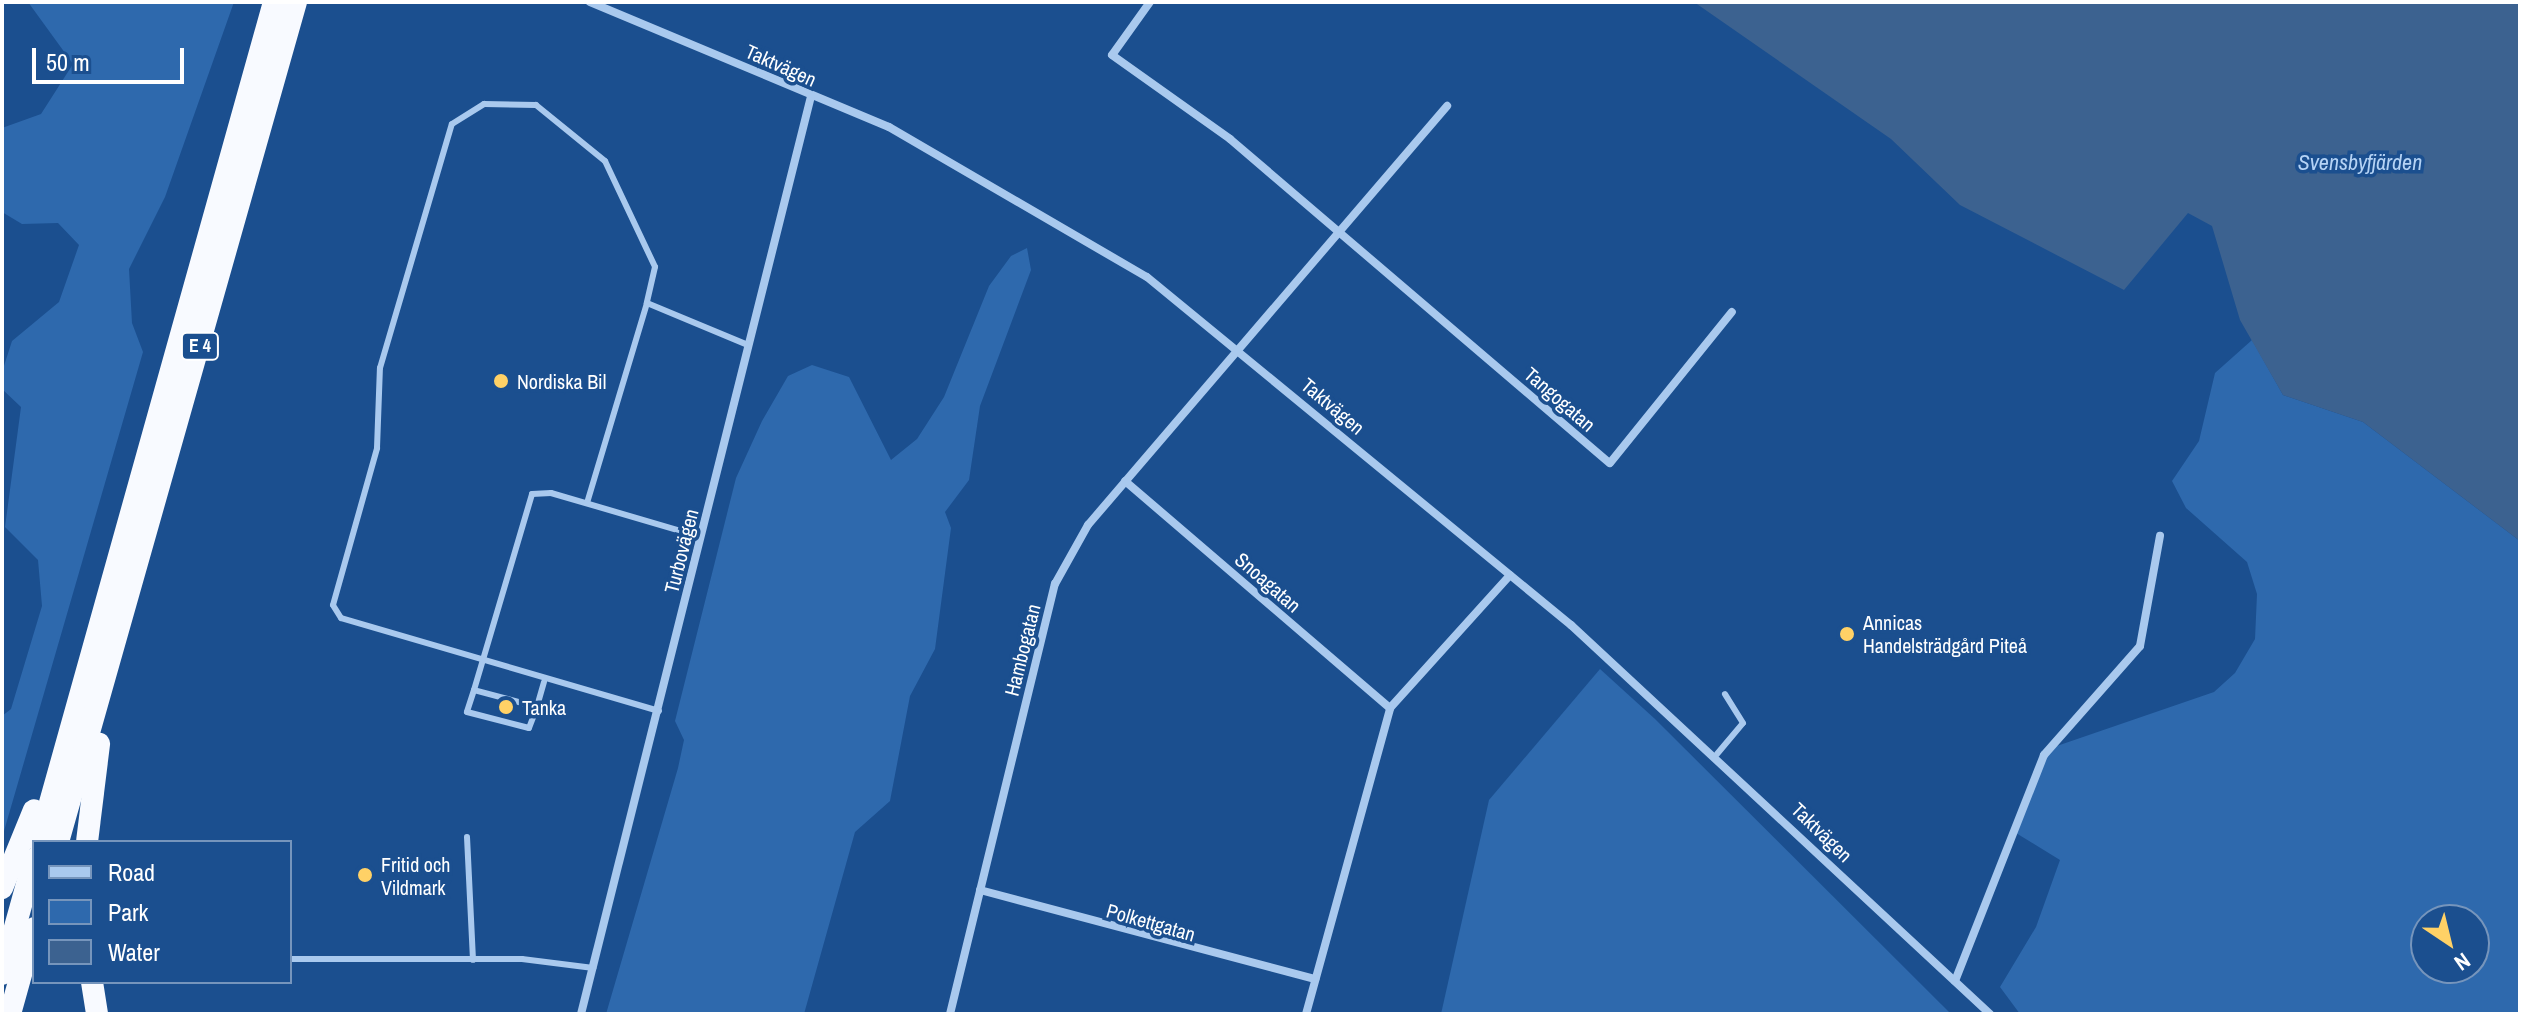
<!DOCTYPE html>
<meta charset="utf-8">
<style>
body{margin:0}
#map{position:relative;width:2522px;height:1016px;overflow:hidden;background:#1b4f8f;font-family:"Archivo Narrow",sans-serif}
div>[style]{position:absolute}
.green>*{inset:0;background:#2e69ad}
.water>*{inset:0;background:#3c6290}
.service>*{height:6px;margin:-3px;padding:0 3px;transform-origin:3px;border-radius:3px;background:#a9c9ee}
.minor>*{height:8px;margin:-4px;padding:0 4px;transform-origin:4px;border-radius:4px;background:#a9c9ee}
.trunk>*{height:22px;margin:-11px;padding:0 11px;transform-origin:11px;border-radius:11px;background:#f8faff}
.dots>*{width:22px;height:22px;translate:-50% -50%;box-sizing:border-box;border:4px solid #1b4f8f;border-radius:50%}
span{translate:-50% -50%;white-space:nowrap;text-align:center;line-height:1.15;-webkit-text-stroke:7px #1b4f8f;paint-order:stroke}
.shield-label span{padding:2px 6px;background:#1b4f8f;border:2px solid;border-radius:6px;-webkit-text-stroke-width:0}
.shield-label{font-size:18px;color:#fff;font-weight:700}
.street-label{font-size:20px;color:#fff}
.poi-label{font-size:20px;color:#fff}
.left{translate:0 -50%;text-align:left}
.water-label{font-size:22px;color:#b5d3f5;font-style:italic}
.frame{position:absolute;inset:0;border:4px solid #fff;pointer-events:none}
.legend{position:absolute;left:32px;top:840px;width:260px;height:144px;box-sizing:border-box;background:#1b4f8f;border:2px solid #7695bc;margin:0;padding:10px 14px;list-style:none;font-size:24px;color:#fff}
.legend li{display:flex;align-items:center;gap:16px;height:40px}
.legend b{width:40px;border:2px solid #7695bc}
.north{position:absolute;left:2410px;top:904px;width:80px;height:80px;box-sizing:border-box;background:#1b4f8f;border:2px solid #7695bc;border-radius:50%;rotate:145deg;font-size:22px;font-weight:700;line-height:32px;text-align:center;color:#fff}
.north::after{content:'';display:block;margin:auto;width:28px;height:36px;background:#ffd166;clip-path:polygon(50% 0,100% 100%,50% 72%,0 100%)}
.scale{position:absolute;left:32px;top:48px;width:152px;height:36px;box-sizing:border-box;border:4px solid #fff;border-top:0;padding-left:10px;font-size:24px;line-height:28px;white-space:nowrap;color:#fff;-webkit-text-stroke:6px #1b4f8f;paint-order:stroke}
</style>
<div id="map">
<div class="green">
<i style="clip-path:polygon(28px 2px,234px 2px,165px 197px,129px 269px,132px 323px,143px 352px,2px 838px,2px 716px,11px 709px,42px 606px,38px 560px,5px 527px,21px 407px,2px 389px,2px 372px,12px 341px,59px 302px,79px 245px,58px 223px,22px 224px,2px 212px,2px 128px,41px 114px,73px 64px)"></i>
<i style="clip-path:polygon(1027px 248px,1031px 270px,980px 406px,969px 480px,945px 512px,951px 528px,935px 649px,910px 696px,890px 801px,855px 832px,804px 1014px,606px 1014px,678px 768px,684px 740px,675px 721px,736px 478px,762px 421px,788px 376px,812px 365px,849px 377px,891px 460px,917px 439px,944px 397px,989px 286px,1011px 256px)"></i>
<i style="clip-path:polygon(evenodd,2252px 340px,2283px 395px,2363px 422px,2520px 541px,2520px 1014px,2020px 1014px,2000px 987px,2036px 927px,2060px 860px,2011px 830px,2051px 748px,2214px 692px,2235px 673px,2255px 639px,2257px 594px,2247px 562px,2186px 508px,2172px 481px,2199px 441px,2215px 373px,2252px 340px,2426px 920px,2474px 920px,2474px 968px,2426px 968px,2426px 920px)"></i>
<i style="clip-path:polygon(1600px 669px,1655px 719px,1951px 1014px,1441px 1014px,1489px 800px)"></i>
</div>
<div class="water">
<i style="clip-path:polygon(1694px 2px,2520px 2px,2520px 541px,2363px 422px,2283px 395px,2240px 320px,2212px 226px,2188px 213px,2124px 290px,1960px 205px,1891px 139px)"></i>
</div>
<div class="service">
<i style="left:587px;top:503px;width:209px;rotate:-73.3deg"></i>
<i style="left:544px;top:682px;width:26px;rotate:106deg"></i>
<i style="left:537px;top:707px;width:65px;rotate:-164.9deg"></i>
<i style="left:474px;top:690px;width:204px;rotate:-73.5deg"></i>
<i style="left:532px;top:494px;width:19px;rotate:-3deg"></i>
<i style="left:551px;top:493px;width:156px;rotate:16.3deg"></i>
<i style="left:474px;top:690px;width:23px;rotate:108deg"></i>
<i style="left:467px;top:712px;width:64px;rotate:14.5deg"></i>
<i style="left:529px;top:728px;width:22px;rotate:-69deg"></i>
<i style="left:659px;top:711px;width:331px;rotate:-163.7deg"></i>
<i style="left:341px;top:618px;width:15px;rotate:-122deg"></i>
<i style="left:333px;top:605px;width:163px;rotate:-74.3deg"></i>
<i style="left:377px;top:448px;width:80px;rotate:-87.9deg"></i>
<i style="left:380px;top:368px;width:254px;rotate:-73.6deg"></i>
<i style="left:452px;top:124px;width:38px;rotate:-32deg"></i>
<i style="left:484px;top:104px;width:52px;rotate:1.1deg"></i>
<i style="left:536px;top:105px;width:89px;rotate:39.1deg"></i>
<i style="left:605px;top:161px;width:117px;rotate:64.7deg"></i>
<i style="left:655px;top:267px;width:37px;rotate:103deg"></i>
<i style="left:647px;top:303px;width:109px;rotate:22.6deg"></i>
<i style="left:1717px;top:754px;width:40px;rotate:-50deg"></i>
<i style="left:1743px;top:723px;width:34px;rotate:-122deg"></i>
<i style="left:467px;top:837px;width:123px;rotate:87.2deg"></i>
<i style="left:290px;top:959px;width:232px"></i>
<i style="left:522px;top:959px;width:72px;rotate:7.2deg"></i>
</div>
<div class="minor">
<i style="left:590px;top:2px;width:324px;rotate:22.7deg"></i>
<i style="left:889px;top:127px;width:298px;rotate:30.2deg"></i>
<i style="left:1147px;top:277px;width:549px;rotate:39.38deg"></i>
<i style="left:1571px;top:625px;width:572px;rotate:42.87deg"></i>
<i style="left:1150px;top:2px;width:65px;rotate:125.6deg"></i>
<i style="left:1112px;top:55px;width:145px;rotate:35.4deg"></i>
<i style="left:1230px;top:139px;width:499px;rotate:40.5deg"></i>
<i style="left:1610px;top:463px;width:194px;rotate:-51.1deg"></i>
<i style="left:1125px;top:481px;width:349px;rotate:40.6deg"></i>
<i style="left:980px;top:890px;width:347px;rotate:14.9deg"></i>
<i style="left:1955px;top:981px;width:243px;rotate:-68.5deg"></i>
<i style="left:2044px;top:755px;width:145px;rotate:-48.6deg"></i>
<i style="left:2140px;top:646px;width:112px;rotate:-79.7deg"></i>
<i style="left:581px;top:1014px;width:946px;rotate:-75.93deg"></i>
<i style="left:950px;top:1014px;width:443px;rotate:-76.3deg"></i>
<i style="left:1055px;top:584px;width:68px;rotate:-60.8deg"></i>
<i style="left:1088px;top:525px;width:552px;rotate:-49.41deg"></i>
<i style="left:1306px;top:1014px;width:317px;rotate:-74.6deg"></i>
<i style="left:1390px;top:708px;width:179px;rotate:-47.9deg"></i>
</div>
<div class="trunk">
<i style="left:39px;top:842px;width:872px;rotate:-74.37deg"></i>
<i style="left:58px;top:842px;width:873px;rotate:-74.18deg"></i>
<i style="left:87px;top:842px;width:99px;rotate:-83deg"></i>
<i style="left:2px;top:888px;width:84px;rotate:-67.7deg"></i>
<i style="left:2px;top:974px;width:119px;rotate:-74.5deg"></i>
<i style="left:92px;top:982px;width:32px;rotate:81deg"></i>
<i style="left:10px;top:1014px;width:89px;rotate:-74.4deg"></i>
</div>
<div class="dots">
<i style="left:501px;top:381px;background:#ffd166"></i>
<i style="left:1847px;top:634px;background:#ffd166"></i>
<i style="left:506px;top:707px;background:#ffd166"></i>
<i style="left:365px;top:875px;background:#ffd166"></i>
</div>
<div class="shield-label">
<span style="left:200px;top:346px">E 4</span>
</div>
<div class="street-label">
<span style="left:781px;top:65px;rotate:24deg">Taktvägen</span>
<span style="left:1560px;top:399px;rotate:41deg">Tangogatan</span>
<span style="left:1333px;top:406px;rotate:40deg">Taktvägen</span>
<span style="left:681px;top:551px;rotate:-76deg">Turbovägen</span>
<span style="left:1268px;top:582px;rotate:41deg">Snoagatan</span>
<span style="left:1022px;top:650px;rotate:-76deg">Hambogatan</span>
<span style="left:1822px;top:832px;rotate:44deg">Taktvägen</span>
<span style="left:1151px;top:922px;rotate:16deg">Polkettgatan</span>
</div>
<div class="poi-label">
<span class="left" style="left:517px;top:381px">Nordiska Bil</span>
<span class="left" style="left:1863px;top:634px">Annicas<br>Handelsträdgård Piteå</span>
<span class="left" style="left:522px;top:707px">Tanka</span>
<span class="left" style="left:381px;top:876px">Fritid och<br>Vildmark</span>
</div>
<div class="water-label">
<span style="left:2360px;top:163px">Svensbyfjärden</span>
</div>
<div class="frame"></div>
<ul class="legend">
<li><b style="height:10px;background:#a9c9ee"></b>Road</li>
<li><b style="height:22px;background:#2e69ad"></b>Park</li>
<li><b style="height:22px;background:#3c6290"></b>Water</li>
</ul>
<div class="north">N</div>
<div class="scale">50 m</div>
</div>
